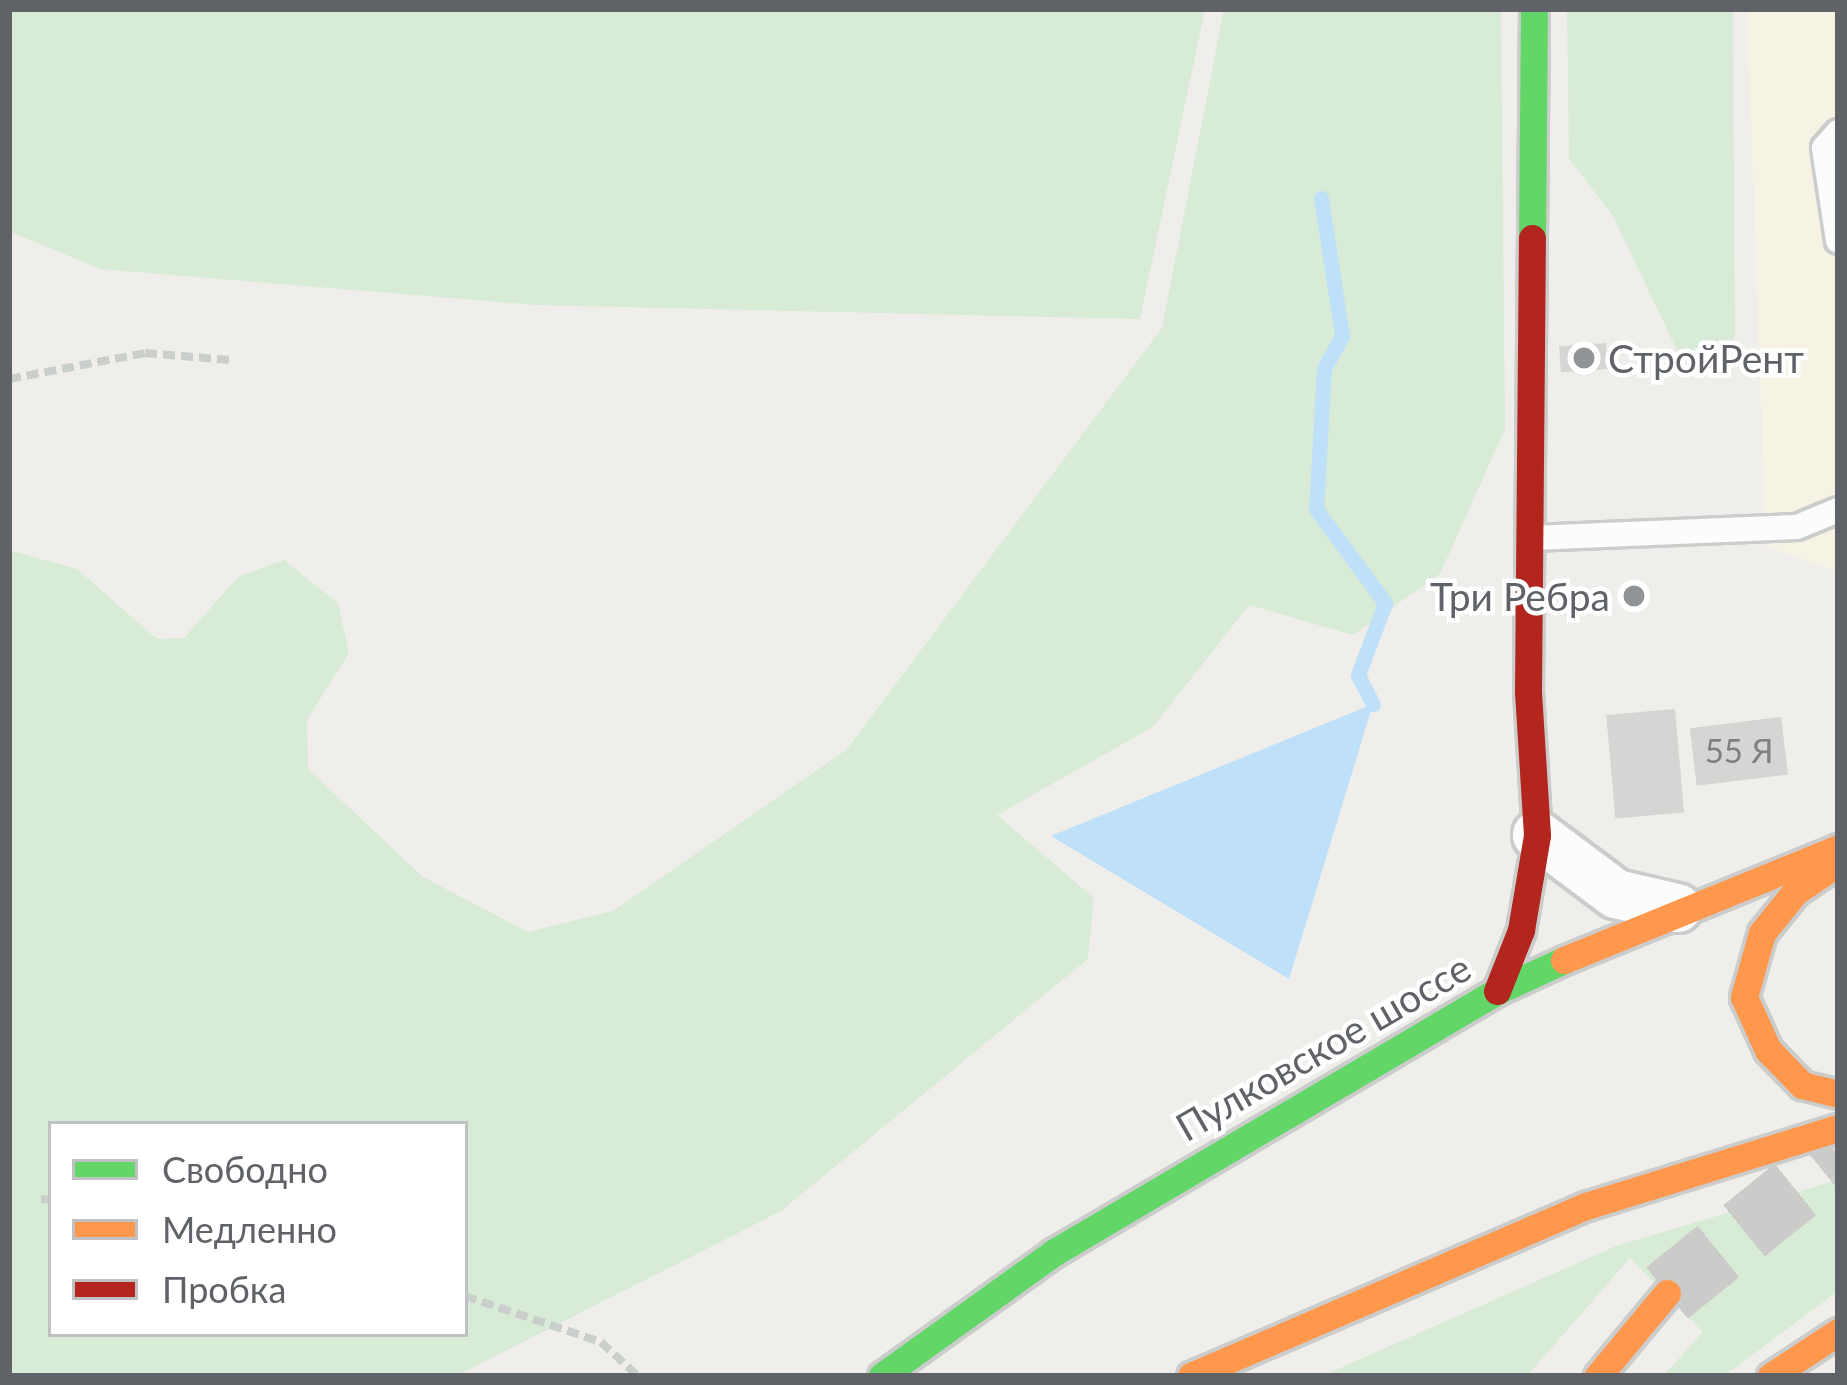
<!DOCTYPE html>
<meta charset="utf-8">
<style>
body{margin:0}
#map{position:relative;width:1847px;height:1385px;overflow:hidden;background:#efeeea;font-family:Lato,sans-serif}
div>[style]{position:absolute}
.commercial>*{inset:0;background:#f7f3e4}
.green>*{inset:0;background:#d8ebd6}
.water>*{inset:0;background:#bfe0f9}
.stream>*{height:15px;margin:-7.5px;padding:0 7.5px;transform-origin:7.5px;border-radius:7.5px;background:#bfe0f9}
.building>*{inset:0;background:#d6d5d3;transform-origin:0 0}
.secondary-tunnel>*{height:66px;margin-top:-33px;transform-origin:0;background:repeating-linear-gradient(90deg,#cbcbca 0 66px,transparent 0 99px)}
.path>*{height:8px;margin-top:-4px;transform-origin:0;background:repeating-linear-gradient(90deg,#cacfcc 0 12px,transparent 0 18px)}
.roads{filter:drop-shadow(3px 0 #cbcccc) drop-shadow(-3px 0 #cbcccc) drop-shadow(0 3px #cbcccc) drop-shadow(0 -3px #cbcccc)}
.lane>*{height:24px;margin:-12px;padding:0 12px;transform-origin:12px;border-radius:12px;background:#fdfcfc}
.street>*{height:48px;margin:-24px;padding:0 24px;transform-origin:24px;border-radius:24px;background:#fdfcfc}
.fast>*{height:27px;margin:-13.5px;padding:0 13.5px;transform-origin:13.5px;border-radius:13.5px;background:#63d668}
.slow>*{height:27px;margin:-13.5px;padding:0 13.5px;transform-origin:13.5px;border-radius:13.5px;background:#ff974d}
.jam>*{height:27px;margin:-13.5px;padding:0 13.5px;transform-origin:13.5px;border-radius:13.5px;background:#b3261e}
.dots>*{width:33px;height:33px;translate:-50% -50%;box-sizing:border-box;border:6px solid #fff;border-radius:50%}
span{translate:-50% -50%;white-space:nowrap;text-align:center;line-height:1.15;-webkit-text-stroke:9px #fff;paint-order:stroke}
.number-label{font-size:33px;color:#7e8184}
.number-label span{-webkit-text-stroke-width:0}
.poi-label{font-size:39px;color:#5f6368}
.left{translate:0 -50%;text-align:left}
.right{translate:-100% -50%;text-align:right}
.street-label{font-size:39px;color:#5f6368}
.frame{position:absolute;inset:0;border:12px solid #5f6368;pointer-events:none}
.legend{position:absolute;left:48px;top:1121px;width:420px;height:216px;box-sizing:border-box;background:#fff;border:3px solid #bfc1c3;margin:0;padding:15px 21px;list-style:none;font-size:36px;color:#5f6368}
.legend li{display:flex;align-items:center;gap:24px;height:60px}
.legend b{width:60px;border:3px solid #bfc1c3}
</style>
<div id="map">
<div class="commercial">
<i style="clip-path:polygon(1747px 9px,1838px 9px,1838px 571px,1766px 546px)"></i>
</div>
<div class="green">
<i style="clip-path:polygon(9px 9px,1205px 9px,1140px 319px,536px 305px,100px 269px,9px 231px)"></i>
<i style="clip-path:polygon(evenodd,1224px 9px,1501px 9px,1505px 429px,1440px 574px,1353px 635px,1249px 605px,1153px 727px,997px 815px,1094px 898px,1088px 959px,781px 1211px,456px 1376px,9px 1376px,9px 550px,77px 569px,157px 639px,184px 638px,239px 576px,284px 560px,338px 603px,349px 653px,307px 720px,308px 769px,423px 877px,528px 932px,613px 911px,846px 750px,1162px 328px,1224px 9px,51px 1124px,465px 1124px,465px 1334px,51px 1334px,51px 1124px)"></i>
<i style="clip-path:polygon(1567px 9px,1733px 9px,1735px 337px,1713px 364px,1682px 361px,1613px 216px,1569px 159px)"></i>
<i style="clip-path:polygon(1838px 1180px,1838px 1291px,1724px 1376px,1663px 1376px,1703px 1332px,1630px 1258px,1527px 1376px,1322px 1376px,1616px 1246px)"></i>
</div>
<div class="water">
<i style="clip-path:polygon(1373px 704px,1289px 979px,1051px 836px)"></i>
</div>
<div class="stream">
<i style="left:1321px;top:198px;width:140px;rotate:81.3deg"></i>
<i style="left:1342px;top:336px;width:37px;rotate:119deg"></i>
<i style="left:1324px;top:368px;width:141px;rotate:93.2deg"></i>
<i style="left:1316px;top:509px;width:117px;rotate:53.7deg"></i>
<i style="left:1385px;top:603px;width:77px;rotate:110.6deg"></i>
<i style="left:1358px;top:675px;width:33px;rotate:63deg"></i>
</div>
<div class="building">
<i style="left:1606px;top:343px;width:26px;height:47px;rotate:86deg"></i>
<i style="left:1675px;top:709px;width:104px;height:69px;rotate:85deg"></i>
<i style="left:1781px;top:717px;width:58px;height:92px;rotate:83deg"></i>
</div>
<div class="secondary-tunnel">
<i style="left:1667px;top:1293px;width:220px;rotate:-38.9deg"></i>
</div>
<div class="path">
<i style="left:9px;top:379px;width:138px;rotate:-10.8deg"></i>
<i style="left:145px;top:353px;width:85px;rotate:4.7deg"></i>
<i style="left:41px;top:1199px;width:10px;rotate:6deg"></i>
<i style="left:465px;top:1296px;width:144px;rotate:18.7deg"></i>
<i style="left:601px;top:1342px;width:50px;rotate:42.6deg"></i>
</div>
<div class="roads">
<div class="lane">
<i style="left:1838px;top:132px;width:21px;rotate:131deg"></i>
<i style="left:1824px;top:148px;width:94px;rotate:81.4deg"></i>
<i style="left:1532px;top:538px;width:265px;rotate:-2.4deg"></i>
<i style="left:1797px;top:527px;width:44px;rotate:-22.5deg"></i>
</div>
<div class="street">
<i style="left:1537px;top:835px;width:99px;rotate:36.8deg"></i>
<i style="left:1616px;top:894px;width:63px;rotate:12.9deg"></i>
</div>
<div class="fast">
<i style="left:1532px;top:238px;width:229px;rotate:-89.5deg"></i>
<i style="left:882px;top:1376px;width:211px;rotate:-35.7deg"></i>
<i style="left:1053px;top:1253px;width:516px;rotate:-30.54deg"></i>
<i style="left:1497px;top:991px;width:74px;rotate:-24.8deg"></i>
</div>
<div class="slow">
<i style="left:1835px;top:865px;width:48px;rotate:146deg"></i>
<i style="left:1795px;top:892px;width:53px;rotate:128.8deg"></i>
<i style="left:1762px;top:933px;width:66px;rotate:105.7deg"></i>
<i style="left:1744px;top:997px;width:58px;rotate:65.6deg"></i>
<i style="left:1768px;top:1050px;width:49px;rotate:45.8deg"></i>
<i style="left:1802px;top:1085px;width:37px;rotate:14deg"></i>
<i style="left:1564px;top:960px;width:296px;rotate:-22.2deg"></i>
<i style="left:1191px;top:1376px;width:430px;rotate:-23.3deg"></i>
<i style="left:1586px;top:1206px;width:264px;rotate:-17.2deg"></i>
<i style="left:1598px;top:1376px;width:108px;rotate:-50.3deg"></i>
<i style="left:1771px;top:1376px;width:80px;rotate:-33.3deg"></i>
</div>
<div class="jam">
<i style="left:1497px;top:991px;width:66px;rotate:-68.5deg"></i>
<i style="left:1521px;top:930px;width:96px;rotate:-80.4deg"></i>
<i style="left:1537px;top:835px;width:144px;rotate:-93.6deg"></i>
<i style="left:1528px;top:691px;width:453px;rotate:-89.5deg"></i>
</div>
</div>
<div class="dots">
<i style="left:1584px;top:358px;background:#919496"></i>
<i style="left:1634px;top:596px;background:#919496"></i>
</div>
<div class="number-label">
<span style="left:1739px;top:751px">55 Я</span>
</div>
<div class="poi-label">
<span class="left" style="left:1608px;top:358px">СтройРент</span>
<span class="right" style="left:1610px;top:596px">Три Ребра</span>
</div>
<div class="street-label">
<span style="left:1323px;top:1047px;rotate:-30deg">Пулковское шоссе</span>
</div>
<div class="frame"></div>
<ul class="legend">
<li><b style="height:15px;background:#63d668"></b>Свободно</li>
<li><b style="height:15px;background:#ff974d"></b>Медленно</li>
<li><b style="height:15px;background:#b3261e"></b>Пробка</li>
</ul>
</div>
